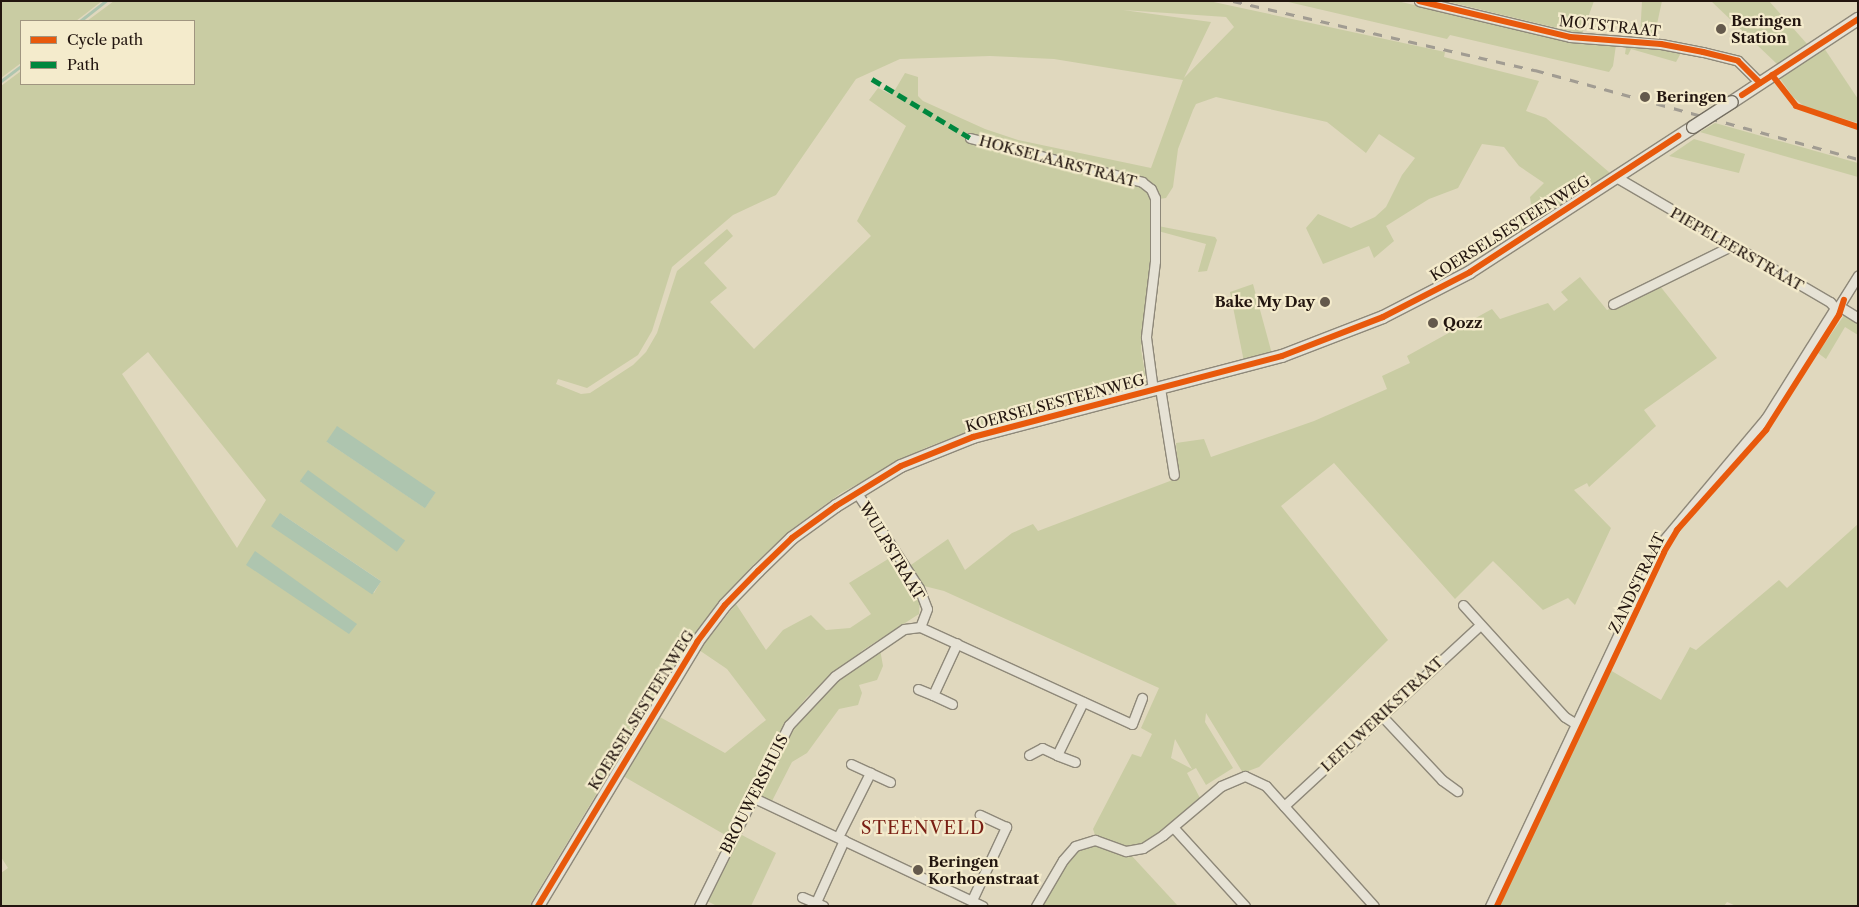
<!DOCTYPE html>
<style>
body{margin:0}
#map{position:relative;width:1859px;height:907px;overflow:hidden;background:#e0d8be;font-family:"Libre Caslon Text",serif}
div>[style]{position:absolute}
.green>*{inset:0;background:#c9cca3}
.water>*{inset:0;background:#aec5af;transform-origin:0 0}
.stream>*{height:2.5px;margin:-1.25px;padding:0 1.25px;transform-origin:1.25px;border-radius:1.25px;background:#aec5af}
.roads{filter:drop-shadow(1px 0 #8e8879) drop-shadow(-1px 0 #8e8879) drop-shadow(0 1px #8e8879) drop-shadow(0 -1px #8e8879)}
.street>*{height:9px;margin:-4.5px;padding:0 4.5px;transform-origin:4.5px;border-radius:4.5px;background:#e6e2d5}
.secondary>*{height:12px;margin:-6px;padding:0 6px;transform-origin:6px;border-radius:6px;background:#e6e2d5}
.rail>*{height:2.5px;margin-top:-1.25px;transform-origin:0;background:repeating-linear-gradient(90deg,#a19c92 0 9px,transparent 0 18px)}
.bridges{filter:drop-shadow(1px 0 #746e61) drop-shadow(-1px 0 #746e61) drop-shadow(0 1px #746e61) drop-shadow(0 -1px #746e61)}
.secondary-bridge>*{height:12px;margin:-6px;padding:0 6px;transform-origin:6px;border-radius:6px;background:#e6e2d5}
.quiet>*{height:5px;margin-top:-2.5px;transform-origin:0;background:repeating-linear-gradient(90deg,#00873e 0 10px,transparent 0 15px)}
.cycleway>*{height:6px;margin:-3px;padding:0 3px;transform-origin:3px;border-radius:3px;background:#e8590c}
.dots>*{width:14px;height:14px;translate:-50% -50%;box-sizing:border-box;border:2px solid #f4ebcc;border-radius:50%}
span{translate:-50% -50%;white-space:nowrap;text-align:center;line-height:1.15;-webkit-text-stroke:4.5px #f4ebcc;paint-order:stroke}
.poi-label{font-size:15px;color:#22150f;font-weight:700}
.left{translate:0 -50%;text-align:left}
.right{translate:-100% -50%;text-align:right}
.street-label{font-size:15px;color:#22150f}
.quarter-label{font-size:18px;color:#7a1f14;letter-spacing:1px}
.frame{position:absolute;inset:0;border:2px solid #22150f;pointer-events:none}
.legend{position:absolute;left:20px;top:20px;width:175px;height:65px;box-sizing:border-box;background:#f4ebcc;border:1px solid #a09580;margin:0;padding:6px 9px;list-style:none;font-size:15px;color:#22150f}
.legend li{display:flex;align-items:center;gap:10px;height:25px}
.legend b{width:25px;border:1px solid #a09580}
</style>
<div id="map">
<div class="green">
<i style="clip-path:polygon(1px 1px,102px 1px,76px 21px,21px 21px,21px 63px,1px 78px)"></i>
<i style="clip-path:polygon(evenodd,114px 1px,1209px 1px,1445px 52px,1444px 57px,1539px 81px,1526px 111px,1546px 118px,1610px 173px,1520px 233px,1513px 225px,1532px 211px,1530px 197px,1544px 183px,1519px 166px,1504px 147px,1482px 144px,1458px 188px,1429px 199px,1386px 226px,1394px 241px,1374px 258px,1369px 246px,1323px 264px,1306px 228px,1318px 214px,1351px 228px,1375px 217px,1386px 207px,1402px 175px,1415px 158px,1379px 134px,1366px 153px,1327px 122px,1216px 97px,1196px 104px,1193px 110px,1178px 149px,1173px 187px,1166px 198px,1159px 199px,1154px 185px,1142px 179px,1012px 153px,1140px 185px,1147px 191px,1151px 199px,1152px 262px,1141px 349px,1147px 385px,1126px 383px,1094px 391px,1081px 401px,986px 425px,925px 448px,841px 493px,792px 529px,751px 567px,710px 615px,677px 660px,529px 906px,1px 906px,1px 873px,8px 868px,1px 857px,1px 86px,21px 71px,21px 84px,194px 84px,194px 21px,87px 21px,114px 1px,1123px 10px,1226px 17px,1234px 27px,1184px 78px,1211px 22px,1123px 10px,114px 1px,990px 56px,1054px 59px,1183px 80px,1151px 168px,1018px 140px,985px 129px,923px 101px,918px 96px,918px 77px,905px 73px,892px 95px,878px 88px,869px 100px,906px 126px,857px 221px,871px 236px,754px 349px,710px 302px,727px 288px,704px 263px,733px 236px,727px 229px,677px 271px,657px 333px,646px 352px,633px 365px,590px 393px,581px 394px,556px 384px,558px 379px,587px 388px,638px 355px,652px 331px,672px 267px,733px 215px,776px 195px,856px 79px,900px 59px,990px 56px,114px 1px,148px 352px,266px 500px,237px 548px,122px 374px,148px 352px,114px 1px,337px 427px,435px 493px,425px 508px,327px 442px,337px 427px,114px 1px,308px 471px,404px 540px,301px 482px,308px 471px,114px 1px,280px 513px,381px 581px,374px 593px,280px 513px)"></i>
<i style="clip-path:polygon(1284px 1px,1397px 1px,1562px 39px,1616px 45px,1613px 66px,1609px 72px,1450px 35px,1447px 39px)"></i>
<i style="clip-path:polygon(1445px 1px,1594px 1px,1582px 34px)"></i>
<i style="clip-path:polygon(1642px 1px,1662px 1px,1654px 38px,1640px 37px)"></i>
<i style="clip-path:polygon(1711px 1px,1769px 1px,1808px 45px,1777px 64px)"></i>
<i style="clip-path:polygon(1635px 46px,1662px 48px,1681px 53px,1676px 62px,1631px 49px,1628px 55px,1625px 54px,1626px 47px)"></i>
<i style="clip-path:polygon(1824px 48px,1858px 99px,1858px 123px,1805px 107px,1793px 97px,1779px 77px)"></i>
<i style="clip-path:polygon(1715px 123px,1858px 163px,1858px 177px,1700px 132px)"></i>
<i style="clip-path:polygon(1694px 139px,1745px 154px,1739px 173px,1669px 156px)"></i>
<i style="clip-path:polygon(1158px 226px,1215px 237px,1217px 240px,1207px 271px,1198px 272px,1206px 244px,1158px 231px)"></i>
<i style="clip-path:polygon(evenodd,1580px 277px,1607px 310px,1660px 286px,1717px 358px,1644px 410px,1656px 426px,1589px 487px,1587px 483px,1574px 490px,1611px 528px,1575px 605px,1568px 598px,1543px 610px,1493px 561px,1455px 599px,1334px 463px,1281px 506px,1388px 640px,1259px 767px,1243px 773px,1206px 713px,1205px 722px,1233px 768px,1206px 785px,1196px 768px,1187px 773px,1201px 800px,1146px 844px,1128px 848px,1096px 838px,1093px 829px,1132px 754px,1141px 757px,1152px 734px,1141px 728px,1159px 688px,944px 591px,920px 585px,908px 567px,948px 539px,965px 570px,1012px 533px,1033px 524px,1038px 531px,1170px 481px,1178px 475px,1176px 443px,1204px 439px,1211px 457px,1314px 421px,1387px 389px,1382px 376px,1410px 363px,1407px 356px,1492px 309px,1500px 319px,1548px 303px,1554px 311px,1568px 300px,1561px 292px,1580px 277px,1175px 739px,1192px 769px,1171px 758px,1175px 739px)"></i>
<i style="clip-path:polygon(1253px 284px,1272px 354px,1244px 362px,1230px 292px)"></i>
<i style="clip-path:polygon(1845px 314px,1858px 321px,1858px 335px,1845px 327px,1826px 359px,1818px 353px)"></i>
<i style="clip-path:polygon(1858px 524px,1858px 906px,1736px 906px,1727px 902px,1724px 906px,1500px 906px,1610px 670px,1661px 700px,1690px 647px,1696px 650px,1779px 580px,1787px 588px)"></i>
<i style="clip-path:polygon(893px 556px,920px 598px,919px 614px,863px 650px,807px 697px,784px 725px,727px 836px,623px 776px,658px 716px,725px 753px,766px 720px,727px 669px,699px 650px,736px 604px,766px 650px,783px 630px,811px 615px,826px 630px,850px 628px,871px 614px,849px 583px)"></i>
<i style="clip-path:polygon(880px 649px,883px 666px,877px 680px,859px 685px,862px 693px,858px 705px,839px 709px,807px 753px,792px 762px,772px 801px,762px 797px,761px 788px,788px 737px,812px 705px,839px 678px)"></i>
<i style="clip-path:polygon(740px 834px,776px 853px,751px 906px,717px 906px,707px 901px)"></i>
<i style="clip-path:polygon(1088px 844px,1131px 855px,1178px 906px,1043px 906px,1068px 857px)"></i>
</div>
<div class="water">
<i style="left:337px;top:426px;width:119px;height:19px;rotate:34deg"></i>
<i style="left:308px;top:470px;width:120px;height:14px;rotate:36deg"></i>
<i style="left:280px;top:513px;width:122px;height:16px;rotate:34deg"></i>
<i style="clip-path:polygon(255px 551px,357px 624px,349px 634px,246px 565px)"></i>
</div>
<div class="stream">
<i style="left:80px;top:21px;width:33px;rotate:-38deg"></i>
<i style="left:1px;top:81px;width:25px;rotate:-37deg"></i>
</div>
<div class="roads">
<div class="street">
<i style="left:1419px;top:1px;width:155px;rotate:13.4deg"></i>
<i style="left:1570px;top:37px;width:91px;rotate:4.4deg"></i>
<i style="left:1661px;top:44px;width:43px;rotate:10.8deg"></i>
<i style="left:1703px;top:52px;width:36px;rotate:14deg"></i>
<i style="left:1738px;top:61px;width:31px;rotate:45deg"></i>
<i style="left:970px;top:138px;width:178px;rotate:14.3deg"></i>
<i style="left:1142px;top:182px;width:11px;rotate:38deg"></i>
<i style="left:1151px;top:189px;width:10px;rotate:66deg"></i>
<i style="left:1155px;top:198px;width:63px;rotate:90deg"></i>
<i style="left:1155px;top:261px;width:77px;rotate:96.8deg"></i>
<i style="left:1146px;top:337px;width:53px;rotate:82.5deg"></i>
<i style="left:1616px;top:177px;width:248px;rotate:30.3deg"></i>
<i style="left:1830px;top:302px;width:8px;rotate:50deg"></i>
<i style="left:1835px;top:308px;width:4px;rotate:-27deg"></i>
<i style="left:1839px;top:306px;width:22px;rotate:32deg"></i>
<i style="left:1613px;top:304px;width:131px;rotate:-26.2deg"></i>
<i style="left:1839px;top:306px;width:36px;rotate:-58deg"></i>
<i style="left:1160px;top:388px;width:88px;rotate:80.9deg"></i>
<i style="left:857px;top:493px;width:113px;rotate:56.9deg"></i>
<i style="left:919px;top:588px;width:22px;rotate:69deg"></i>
<i style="left:927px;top:609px;width:19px;rotate:111deg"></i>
<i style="left:920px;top:627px;width:233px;rotate:24.6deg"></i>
<i style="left:1132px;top:724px;width:28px;rotate:-69deg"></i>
<i style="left:1463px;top:605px;width:151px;rotate:47.7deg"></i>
<i style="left:1565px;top:717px;width:13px;rotate:32deg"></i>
<i style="left:918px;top:689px;width:16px;rotate:22deg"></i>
<i style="left:952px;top:704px;width:21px;rotate:-155deg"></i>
<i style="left:933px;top:695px;width:57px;rotate:-65.2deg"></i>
<i style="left:1381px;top:715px;width:89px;rotate:46.8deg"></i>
<i style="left:1442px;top:780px;width:19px;rotate:36deg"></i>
<i style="left:1029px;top:755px;width:15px;rotate:-28deg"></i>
<i style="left:1042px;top:748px;width:17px;rotate:25deg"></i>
<i style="left:1075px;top:762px;width:19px;rotate:-159deg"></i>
<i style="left:1057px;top:755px;width:59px;rotate:-63.9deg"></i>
<i style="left:851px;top:764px;width:43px;rotate:24.8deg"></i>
<i style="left:752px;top:797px;width:255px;rotate:25.3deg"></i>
<i style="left:1284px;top:806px;width:267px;rotate:-42.7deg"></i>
<i style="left:1173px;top:827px;width:107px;rotate:47.7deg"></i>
<i style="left:838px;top:837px;width:72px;rotate:-63.4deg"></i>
<i style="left:802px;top:897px;width:23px;rotate:23deg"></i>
<i style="left:972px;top:900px;width:81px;rotate:-65deg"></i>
<i style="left:1006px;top:827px;width:29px;rotate:-155deg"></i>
<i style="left:816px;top:902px;width:68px;rotate:-65.7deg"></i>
<i style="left:699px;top:906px;width:202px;rotate:-63.6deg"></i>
<i style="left:789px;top:725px;width:67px;rotate:-46.8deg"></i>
<i style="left:835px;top:676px;width:83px;rotate:-34.3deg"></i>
<i style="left:904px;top:629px;width:16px;rotate:-7deg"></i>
<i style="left:1036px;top:906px;width:53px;rotate:-59.6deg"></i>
<i style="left:1063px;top:860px;width:18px;rotate:-49deg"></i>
<i style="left:1075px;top:846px;width:21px;rotate:-17deg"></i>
<i style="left:1095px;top:840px;width:33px;rotate:20deg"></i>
<i style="left:1126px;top:851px;width:17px;rotate:-10deg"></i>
<i style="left:1143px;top:848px;width:24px;rotate:-33deg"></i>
<i style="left:1163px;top:835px;width:76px;rotate:-40.2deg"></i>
<i style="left:1221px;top:786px;width:26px;rotate:-23deg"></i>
<i style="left:1245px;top:776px;width:23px;rotate:25deg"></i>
<i style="left:1266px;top:786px;width:161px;rotate:48deg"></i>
<i style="left:1490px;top:906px;width:403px;rotate:-64.7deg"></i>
<i style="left:1662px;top:542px;width:162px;rotate:-50deg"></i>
<i style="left:1766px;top:418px;width:130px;rotate:-57.9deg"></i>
</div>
<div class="secondary">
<i style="left:1732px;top:102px;width:151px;rotate:-33.4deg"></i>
<i style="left:538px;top:906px;width:308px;rotate:-58.9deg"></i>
<i style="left:697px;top:642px;width:46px;rotate:-52.9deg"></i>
<i style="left:725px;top:605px;width:47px;rotate:-45.9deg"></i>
<i style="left:758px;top:571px;width:47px;rotate:-44.1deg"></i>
<i style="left:792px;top:538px;width:54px;rotate:-36deg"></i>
<i style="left:836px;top:506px;width:76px;rotate:-31.6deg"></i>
<i style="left:901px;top:466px;width:78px;rotate:-21.9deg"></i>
<i style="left:973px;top:437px;width:319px;rotate:-14.7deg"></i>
<i style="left:1282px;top:356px;width:108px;rotate:-21.1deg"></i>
<i style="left:1383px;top:317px;width:98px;rotate:-27.3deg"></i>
<i style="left:1470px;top:272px;width:266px;rotate:-33deg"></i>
</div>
</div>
<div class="rail">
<i style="left:1233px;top:1px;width:310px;rotate:12.9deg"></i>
<i style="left:1535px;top:70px;width:335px;rotate:15.4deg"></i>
</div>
<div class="bridges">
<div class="secondary-bridge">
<i style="left:1693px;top:127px;width:46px;rotate:-32.7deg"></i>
</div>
</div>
<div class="quiet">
<i style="left:872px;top:79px;width:114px;rotate:31deg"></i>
</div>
<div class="cycleway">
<i style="left:1419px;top:1px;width:155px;rotate:13.4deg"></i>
<i style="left:1570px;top:37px;width:91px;rotate:4.4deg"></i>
<i style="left:1661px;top:44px;width:43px;rotate:10.8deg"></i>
<i style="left:1703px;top:52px;width:36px;rotate:14deg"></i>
<i style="left:1738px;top:61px;width:31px;rotate:45deg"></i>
<i style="left:1772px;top:75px;width:39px;rotate:52deg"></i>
<i style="left:1796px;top:106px;width:65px;rotate:18.7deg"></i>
<i style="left:1742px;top:95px;width:139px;rotate:-33.2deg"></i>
<i style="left:538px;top:906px;width:308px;rotate:-58.9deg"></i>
<i style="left:697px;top:642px;width:46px;rotate:-52.9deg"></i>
<i style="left:725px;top:605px;width:47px;rotate:-45.9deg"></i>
<i style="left:758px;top:571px;width:47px;rotate:-44.1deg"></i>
<i style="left:792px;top:538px;width:54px;rotate:-36deg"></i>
<i style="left:836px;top:506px;width:76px;rotate:-31.6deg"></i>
<i style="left:901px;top:466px;width:78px;rotate:-21.9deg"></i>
<i style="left:973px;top:437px;width:319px;rotate:-14.7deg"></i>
<i style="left:1282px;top:356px;width:108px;rotate:-21.1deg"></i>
<i style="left:1383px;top:317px;width:98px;rotate:-27.3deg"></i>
<i style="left:1470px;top:272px;width:249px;rotate:-33.2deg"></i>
<i style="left:1497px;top:906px;width:391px;rotate:-64.7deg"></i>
<i style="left:1664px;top:552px;width:26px;rotate:-59deg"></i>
<i style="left:1677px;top:530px;width:134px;rotate:-48.3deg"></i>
<i style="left:1766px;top:430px;width:136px;rotate:-57.6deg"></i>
<i style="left:1839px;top:315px;width:16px;rotate:-72deg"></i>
</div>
<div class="dots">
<i style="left:1721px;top:29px;background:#64594c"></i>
<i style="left:1645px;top:97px;background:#64594c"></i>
<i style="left:1325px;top:302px;background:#64594c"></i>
<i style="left:1433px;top:323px;background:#64594c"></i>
<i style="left:918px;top:870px;background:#64594c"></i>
</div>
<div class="poi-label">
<span class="left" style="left:1731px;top:29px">Beringen<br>Station</span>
<span class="left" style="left:1656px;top:97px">Beringen</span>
<span class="right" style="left:1315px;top:302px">Bake My Day</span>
<span class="left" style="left:1443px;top:323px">Qozz</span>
<span class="left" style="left:928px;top:870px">Beringen<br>Korhoenstraat</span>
</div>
<div class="street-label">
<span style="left:1610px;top:26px;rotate:6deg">MOTSTRAAT</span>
<span style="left:1058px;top:161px;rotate:15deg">HOKSELAARSTRAAT</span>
<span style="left:1510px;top:228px;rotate:-32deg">KOERSELSESTEENWEG</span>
<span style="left:1737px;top:249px;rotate:30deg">PIEPELEERSTRAAT</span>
<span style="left:1055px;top:403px;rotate:-15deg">KOERSELSESTEENWEG</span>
<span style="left:892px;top:551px;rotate:59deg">WULPSTRAAT</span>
<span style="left:1637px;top:583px;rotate:-64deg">ZANDSTRAAT</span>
<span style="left:641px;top:710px;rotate:-58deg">KOERSELSESTEENWEG</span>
<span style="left:1382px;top:714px;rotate:-43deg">LEEUWERIKSTRAAT</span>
<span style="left:754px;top:794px;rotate:-63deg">BROUWERSHUIS</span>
</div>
<div class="quarter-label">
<span style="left:923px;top:828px">STEENVELD</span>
</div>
<div class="frame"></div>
<ul class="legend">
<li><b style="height:6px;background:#e8590c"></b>Cycle path</li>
<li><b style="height:6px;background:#00873e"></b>Path</li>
</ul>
</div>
